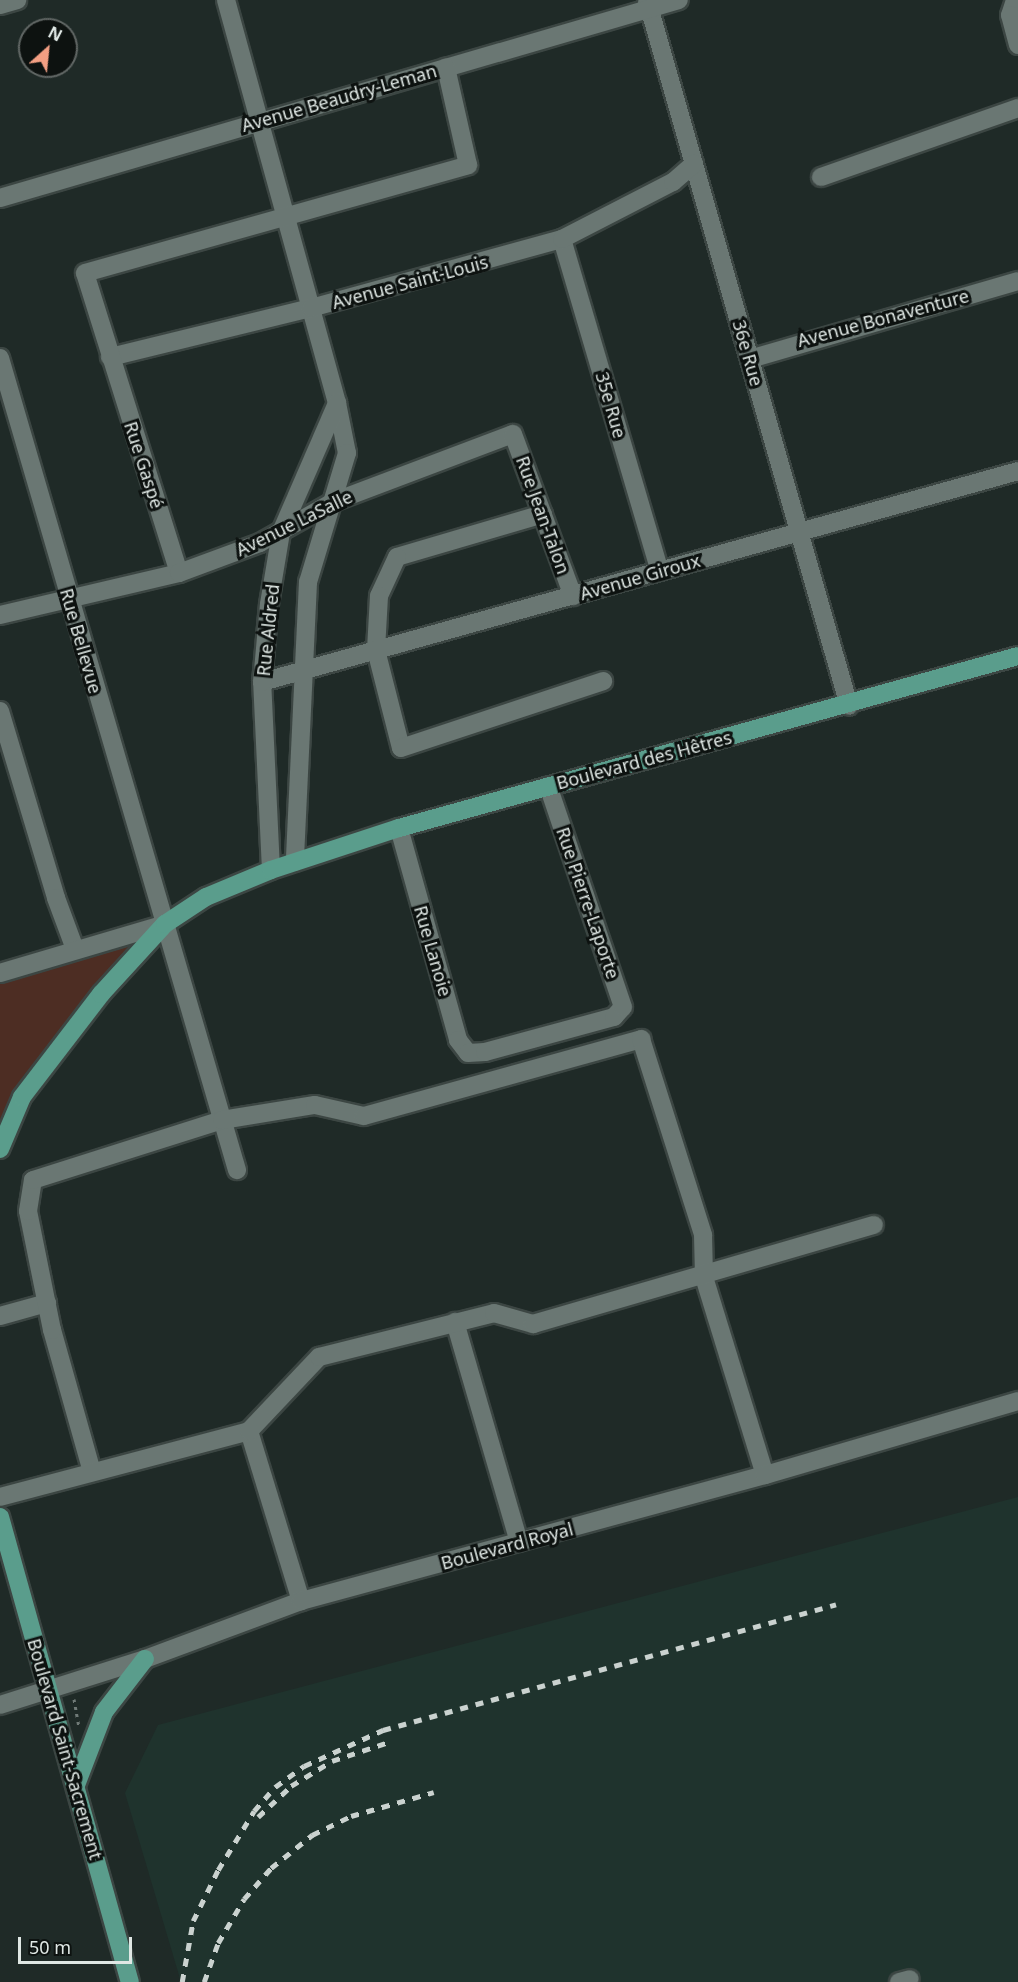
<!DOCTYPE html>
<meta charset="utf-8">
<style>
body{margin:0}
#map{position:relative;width:1018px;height:1982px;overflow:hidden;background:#1f2a27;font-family:"Noto Sans",sans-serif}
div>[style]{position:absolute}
.built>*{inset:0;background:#1f332d}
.green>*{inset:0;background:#4d2d23}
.path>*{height:3px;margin-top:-1.5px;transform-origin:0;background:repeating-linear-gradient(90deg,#707a77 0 3px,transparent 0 7.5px)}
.roads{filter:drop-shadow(2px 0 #3c4643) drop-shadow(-2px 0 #3c4643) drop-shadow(0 2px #3c4643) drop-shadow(0 -2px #3c4643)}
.minor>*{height:18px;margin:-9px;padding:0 9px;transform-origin:9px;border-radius:9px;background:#6a7773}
.major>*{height:18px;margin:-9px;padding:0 9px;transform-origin:9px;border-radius:9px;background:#5a9d8c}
.rail>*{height:4.5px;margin-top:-2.25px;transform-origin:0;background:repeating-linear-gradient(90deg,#cad2cf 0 8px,transparent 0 16px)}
span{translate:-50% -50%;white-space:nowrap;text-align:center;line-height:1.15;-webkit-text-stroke:6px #0d1210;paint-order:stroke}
.street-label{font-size:18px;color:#dfe7e4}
.north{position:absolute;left:18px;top:18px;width:60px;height:60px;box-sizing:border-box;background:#0d1210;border:2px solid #616765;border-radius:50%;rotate:27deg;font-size:16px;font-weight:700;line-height:24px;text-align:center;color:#dfe7e4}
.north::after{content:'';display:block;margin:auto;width:21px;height:27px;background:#f39f83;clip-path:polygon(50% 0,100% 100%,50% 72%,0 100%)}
.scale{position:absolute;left:18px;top:1937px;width:114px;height:27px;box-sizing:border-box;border:3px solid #dfe7e4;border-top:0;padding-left:8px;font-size:18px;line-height:21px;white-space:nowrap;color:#dfe7e4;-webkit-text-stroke:4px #0d1210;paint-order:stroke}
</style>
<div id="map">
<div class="built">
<i style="clip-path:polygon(1018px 1497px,1018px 1982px,181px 1982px,125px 1793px,158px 1725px)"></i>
</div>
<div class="green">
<i style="clip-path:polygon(165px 924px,22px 1097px,0 1149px,0 974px)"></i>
</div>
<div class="path">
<i style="left:74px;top:1699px;width:29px;rotate:80deg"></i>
</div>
<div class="roads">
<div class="minor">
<i style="left:226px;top:0;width:418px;rotate:74.6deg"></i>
<i style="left:337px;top:403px;width:51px;rotate:78.7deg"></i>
<i style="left:347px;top:453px;width:135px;rotate:106.8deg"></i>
<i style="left:308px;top:582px;width:280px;rotate:92.7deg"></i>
<i style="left:647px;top:0;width:734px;rotate:74.03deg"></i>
<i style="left:1015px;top:0;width:16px;rotate:108deg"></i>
<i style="left:1010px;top:15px;width:31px;rotate:75deg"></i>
<i style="left:0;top:5px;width:18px;rotate:-16deg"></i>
<i style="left:821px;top:177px;width:209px;rotate:-19.3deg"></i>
<i style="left:0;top:198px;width:707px;rotate:-16.26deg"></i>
<i style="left:562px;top:239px;width:346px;rotate:73.6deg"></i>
<i style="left:110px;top:357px;width:207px;rotate:-13.7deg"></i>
<i style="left:311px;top:308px;width:260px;rotate:-15.4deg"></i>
<i style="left:562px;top:239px;width:125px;rotate:-27.2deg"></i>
<i style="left:673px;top:182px;width:28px;rotate:-41deg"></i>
<i style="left:0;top:358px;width:846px;rotate:73.73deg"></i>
<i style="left:750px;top:359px;width:279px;rotate:-16.2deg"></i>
<i style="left:543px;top:514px;width:152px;rotate:163.6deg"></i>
<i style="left:397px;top:557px;width:43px;rotate:114.8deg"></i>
<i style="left:379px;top:596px;width:54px;rotate:93.2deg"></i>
<i style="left:376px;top:650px;width:101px;rotate:75.7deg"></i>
<i style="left:401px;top:748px;width:213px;rotate:-18.3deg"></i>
<i style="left:179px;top:573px;width:314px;rotate:-107.4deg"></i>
<i style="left:85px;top:273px;width:398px;rotate:-15.7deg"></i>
<i style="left:468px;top:165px;width:100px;rotate:-102.7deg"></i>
<i style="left:0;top:615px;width:184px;rotate:-13.2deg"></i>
<i style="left:179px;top:573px;width:86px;rotate:-20.3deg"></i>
<i style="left:260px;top:543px;width:84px;rotate:-29.3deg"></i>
<i style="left:333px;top:502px;width:192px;rotate:-20.7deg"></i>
<i style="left:513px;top:434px;width:173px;rotate:69.7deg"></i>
<i style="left:262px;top:682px;width:785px;rotate:-15.59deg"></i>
<i style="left:0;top:711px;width:195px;rotate:73.3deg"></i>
<i style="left:56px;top:898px;width:54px;rotate:69.6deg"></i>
<i style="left:399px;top:828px;width:220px;rotate:74.4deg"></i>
<i style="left:458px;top:1040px;width:16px;rotate:52deg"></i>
<i style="left:468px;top:1053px;width:17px;rotate:-3deg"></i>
<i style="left:485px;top:1052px;width:134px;rotate:-15.2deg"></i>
<i style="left:614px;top:1017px;width:13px;rotate:-48deg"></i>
<i style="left:623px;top:1007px;width:233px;rotate:-108.7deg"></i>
<i style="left:271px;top:870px;width:188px;rotate:-92.7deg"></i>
<i style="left:262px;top:682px;width:78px;rotate:-84.9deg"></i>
<i style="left:269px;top:604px;width:73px;rotate:-80.5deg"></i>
<i style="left:281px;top:532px;width:141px;rotate:-66.5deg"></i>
<i style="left:0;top:973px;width:172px;rotate:-16.5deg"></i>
<i style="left:0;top:1316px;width:49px;rotate:-15.5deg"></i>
<i style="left:455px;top:1322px;width:229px;rotate:73.8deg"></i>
<i style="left:249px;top:1431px;width:178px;rotate:73deg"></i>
<i style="left:92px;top:1472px;width:148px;rotate:-105.7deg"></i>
<i style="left:52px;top:1330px;width:121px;rotate:-101.4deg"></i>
<i style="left:28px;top:1211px;width:31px;rotate:-81deg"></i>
<i style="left:33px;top:1180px;width:198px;rotate:-17.6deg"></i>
<i style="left:222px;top:1120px;width:94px;rotate:-9.2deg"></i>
<i style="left:315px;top:1105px;width:50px;rotate:12.7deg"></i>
<i style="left:364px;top:1116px;width:288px;rotate:-15.5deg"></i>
<i style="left:641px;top:1039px;width:206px;rotate:72.4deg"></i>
<i style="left:703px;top:1235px;width:42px;rotate:88.6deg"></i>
<i style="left:704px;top:1277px;width:207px;rotate:72.9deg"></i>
<i style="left:0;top:1497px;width:258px;rotate:-14.8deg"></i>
<i style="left:249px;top:1431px;width:102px;rotate:-46.6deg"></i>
<i style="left:319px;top:1357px;width:180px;rotate:-14.1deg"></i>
<i style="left:494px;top:1313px;width:41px;rotate:15.8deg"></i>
<i style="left:533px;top:1324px;width:355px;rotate:-16.2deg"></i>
<i style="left:0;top:1705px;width:152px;rotate:-17.6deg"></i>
<i style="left:145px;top:1659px;width:166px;rotate:-20.4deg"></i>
<i style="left:301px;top:1601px;width:481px;rotate:-15.2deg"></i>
<i style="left:765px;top:1475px;width:264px;rotate:-16.3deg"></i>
<i style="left:899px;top:1982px;width:11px;rotate:-15deg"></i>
</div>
<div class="major">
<i style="left:0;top:1149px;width:56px;rotate:-67.1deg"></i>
<i style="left:22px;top:1097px;width:130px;rotate:-52.5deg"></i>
<i style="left:101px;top:994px;width:95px;rotate:-47.6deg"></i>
<i style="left:165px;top:924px;width:49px;rotate:-33.4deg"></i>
<i style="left:206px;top:897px;width:70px;rotate:-22.6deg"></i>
<i style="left:271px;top:870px;width:135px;rotate:-18.2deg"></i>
<i style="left:399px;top:828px;width:642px;rotate:-15.53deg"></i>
<i style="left:0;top:1517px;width:483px;rotate:74.4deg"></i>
<i style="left:76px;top:1785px;width:78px;rotate:-69deg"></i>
<i style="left:104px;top:1712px;width:67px;rotate:-52.3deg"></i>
</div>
</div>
<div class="rail">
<i style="left:258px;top:1817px;width:45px;rotate:-43.2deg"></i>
<i style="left:291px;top:1786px;width:48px;rotate:-31.4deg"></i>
<i style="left:332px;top:1761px;width:57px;rotate:-18.4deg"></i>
<i style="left:182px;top:1982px;width:62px;rotate:-79.8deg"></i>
<i style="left:193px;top:1921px;width:57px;rotate:-63.9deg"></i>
<i style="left:218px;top:1870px;width:69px;rotate:-58.6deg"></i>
<i style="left:254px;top:1811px;width:32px;rotate:-49deg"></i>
<i style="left:275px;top:1787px;width:36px;rotate:-36deg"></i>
<i style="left:304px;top:1766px;width:87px;rotate:-24.5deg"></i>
<i style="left:383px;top:1730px;width:470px;rotate:-15.5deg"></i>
<i style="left:204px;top:1982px;width:41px;rotate:-70.3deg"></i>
<i style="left:218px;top:1943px;width:51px;rotate:-59.4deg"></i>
<i style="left:244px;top:1899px;width:41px;rotate:-48.9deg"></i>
<i style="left:271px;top:1868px;width:53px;rotate:-38.8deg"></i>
<i style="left:312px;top:1835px;width:43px;rotate:-26deg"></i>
<i style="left:351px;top:1816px;width:86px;rotate:-16.1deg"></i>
</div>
<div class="street-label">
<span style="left:339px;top:98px;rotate:-16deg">Avenue Beaudry-Leman</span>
<span style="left:410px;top:282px;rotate:-15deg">Avenue Saint-Louis</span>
<span style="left:883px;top:318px;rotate:-15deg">Avenue Bonaventure</span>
<span style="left:748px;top:353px;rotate:74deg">36e Rue</span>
<span style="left:611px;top:405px;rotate:74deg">35e Rue</span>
<span style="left:144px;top:465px;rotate:72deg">Rue Gaspé</span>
<span style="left:543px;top:515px;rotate:70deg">Rue Jean-Talon</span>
<span style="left:294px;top:523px;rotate:-26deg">Avenue LaSalle</span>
<span style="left:640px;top:577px;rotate:-16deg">Avenue Giroux</span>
<span style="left:268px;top:630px;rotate:-84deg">Rue Aldred</span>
<span style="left:81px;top:641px;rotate:74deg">Rue Bellevue</span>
<span style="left:644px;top:760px;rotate:-15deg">Boulevard des Hêtres</span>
<span style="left:588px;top:903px;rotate:71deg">Rue Pierre-Laporte</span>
<span style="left:433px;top:951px;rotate:74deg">Rue Lanoie</span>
<span style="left:507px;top:1546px;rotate:-15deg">Boulevard Royal</span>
<span style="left:65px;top:1749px;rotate:74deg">Boulevard Saint-Sacrement</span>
</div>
<div class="north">N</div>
<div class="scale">50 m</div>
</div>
